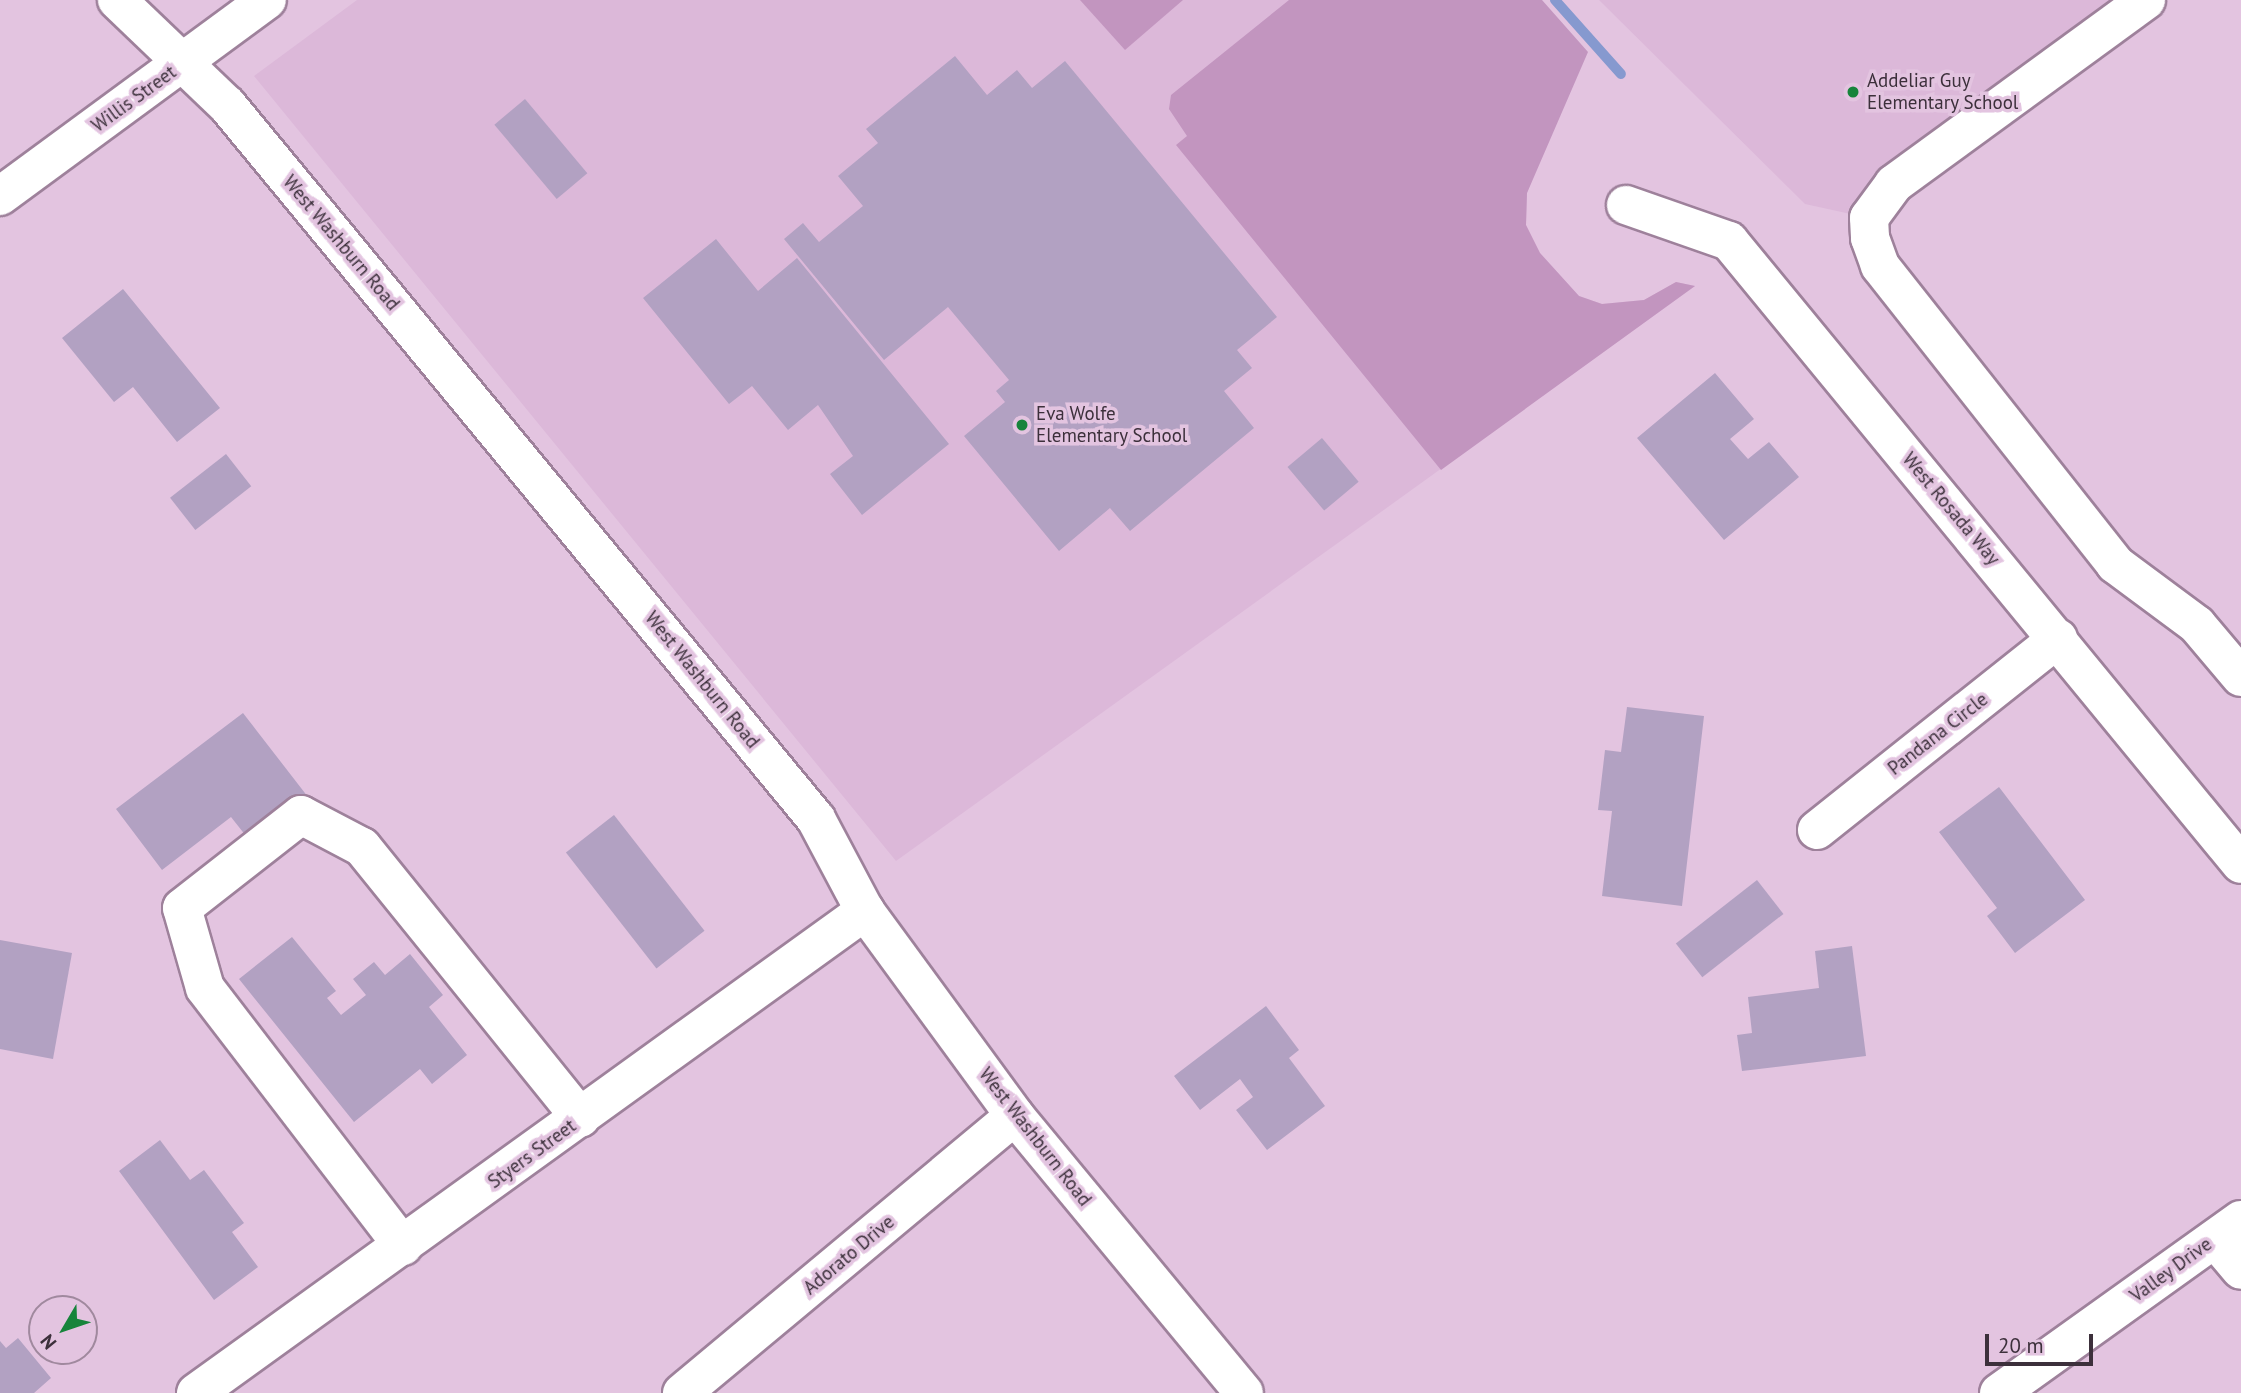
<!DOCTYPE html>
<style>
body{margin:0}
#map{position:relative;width:2241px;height:1393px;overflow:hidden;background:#e3c4e0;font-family:"PT Sans",sans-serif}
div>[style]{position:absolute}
.built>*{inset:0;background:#dcb8d9}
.green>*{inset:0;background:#c295bf}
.stream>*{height:10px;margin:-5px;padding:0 5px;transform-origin:5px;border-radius:5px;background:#8699cf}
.building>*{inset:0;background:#b2a1c2;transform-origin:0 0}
.roads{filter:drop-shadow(2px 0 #9e819b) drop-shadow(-2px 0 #9e819b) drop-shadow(0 2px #9e819b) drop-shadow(0 -2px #9e819b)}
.minor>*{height:38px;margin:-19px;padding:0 19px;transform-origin:19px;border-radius:19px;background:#fff}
.dots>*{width:19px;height:19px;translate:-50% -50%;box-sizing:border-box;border:4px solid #e3c4e0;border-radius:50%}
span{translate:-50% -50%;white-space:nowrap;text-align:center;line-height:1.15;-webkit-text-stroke:7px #e3c4e0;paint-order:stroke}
.poi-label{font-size:19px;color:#3c303b}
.left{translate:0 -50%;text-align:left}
.street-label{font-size:19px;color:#3c303b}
.north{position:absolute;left:28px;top:1295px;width:70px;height:70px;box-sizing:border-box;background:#e3c4e0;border:2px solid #a0899e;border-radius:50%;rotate:231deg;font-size:19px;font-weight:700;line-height:28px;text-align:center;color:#3c303b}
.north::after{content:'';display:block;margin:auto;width:24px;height:32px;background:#17843b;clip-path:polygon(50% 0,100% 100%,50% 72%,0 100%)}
.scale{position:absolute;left:1985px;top:1334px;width:108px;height:32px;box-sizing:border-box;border:4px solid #3c303b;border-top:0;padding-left:9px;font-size:21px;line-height:24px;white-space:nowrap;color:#3c303b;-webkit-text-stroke:5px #e3c4e0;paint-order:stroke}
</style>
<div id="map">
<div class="built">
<i style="clip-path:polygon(357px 0,1539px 0,1549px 137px,1527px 193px,1526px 225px,1540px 253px,1579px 296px,1602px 304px,1644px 300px,1676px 282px,1695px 286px,896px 861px,254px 76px)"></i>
<i style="clip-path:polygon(1599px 0,2134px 0,1869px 218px,1805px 204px)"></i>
</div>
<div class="green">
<i style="clip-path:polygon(1080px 0,1183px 0,1125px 50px)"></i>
<i style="clip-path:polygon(1289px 0,1542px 0,1588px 52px,1527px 193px,1526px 225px,1540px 253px,1579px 296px,1602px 304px,1644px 300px,1676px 282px,1695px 286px,1441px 470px,1176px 145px,1187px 136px,1169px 109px,1171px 95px)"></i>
</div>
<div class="stream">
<i style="left:1555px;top:0;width:99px;rotate:48.3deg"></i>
</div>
<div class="building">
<i style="clip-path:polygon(955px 56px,987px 95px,1017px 70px,1032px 88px,1065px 61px,1277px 317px,1237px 350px,1252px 368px,1224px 391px,1254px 428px,1130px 531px,1110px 508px,1059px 551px,964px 436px,1005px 402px,996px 391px,1009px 380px,948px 307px,884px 360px,784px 239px,803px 223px,819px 242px,863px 206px,838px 176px,878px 143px,866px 129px)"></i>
<i style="left:525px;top:99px;width:97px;height:40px;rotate:50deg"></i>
<i style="clip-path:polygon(716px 239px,758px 291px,797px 258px,949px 444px,862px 515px,830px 474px,853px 456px,818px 405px,788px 430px,752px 386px,729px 404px,643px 298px)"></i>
<i style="clip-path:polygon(123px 289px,220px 408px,177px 442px,133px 387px,114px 402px,62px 338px)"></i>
<i style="clip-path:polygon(1715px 373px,1754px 419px,1730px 439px,1748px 459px,1769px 442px,1799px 477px,1724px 540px,1637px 438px)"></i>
<i style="left:1322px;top:438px;width:57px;height:45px;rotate:50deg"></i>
<i style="left:226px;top:454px;width:41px;height:71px;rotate:52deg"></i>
<i style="clip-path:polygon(1627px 707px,1704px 716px,1682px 906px,1602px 896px,1612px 811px,1598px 810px,1605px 750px,1621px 752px)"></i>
<i style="clip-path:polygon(243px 713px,308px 797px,250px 841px,231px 817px,162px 870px,116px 809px)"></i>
<i style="clip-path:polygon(1999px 787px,2085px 900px,2015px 953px,1987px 916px,1997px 908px,1939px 832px)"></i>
<i style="left:614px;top:815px;width:147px;height:61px;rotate:52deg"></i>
<i style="left:1757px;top:880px;width:43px;height:103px;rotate:52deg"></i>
<i style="clip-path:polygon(292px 937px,336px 991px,327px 998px,341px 1015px,366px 995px,353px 979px,374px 962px,385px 975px,410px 954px,443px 995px,429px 1007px,467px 1055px,432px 1084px,420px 1069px,354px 1122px,239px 979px)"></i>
<i style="clip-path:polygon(0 940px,72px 953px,53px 1059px,0 1049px)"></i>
<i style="clip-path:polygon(1852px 946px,1866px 1056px,1742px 1071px,1737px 1035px,1752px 1033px,1748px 997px,1819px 988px,1815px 951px)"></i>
<i style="clip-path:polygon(1266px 1006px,1299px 1050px,1289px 1058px,1325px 1106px,1267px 1150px,1236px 1110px,1253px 1097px,1240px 1079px,1200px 1110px,1174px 1076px)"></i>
<i style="clip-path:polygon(160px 1140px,190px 1180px,204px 1170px,244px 1223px,232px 1232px,258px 1267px,214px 1300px,119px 1171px)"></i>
<i style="clip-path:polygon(18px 1338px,51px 1378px,34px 1393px,0 1393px,0 1341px,6px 1348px)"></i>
</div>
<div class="roads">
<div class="minor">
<i style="left:117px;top:0;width:152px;rotate:43.7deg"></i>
<i style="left:227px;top:105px;width:926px;rotate:50.48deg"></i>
<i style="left:816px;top:819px;width:104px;rotate:62deg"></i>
<i style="left:865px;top:911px;width:254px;rotate:53.8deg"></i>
<i style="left:1015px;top:1116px;width:359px;rotate:50.4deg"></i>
<i style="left:2146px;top:0;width:312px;rotate:143.9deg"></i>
<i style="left:1894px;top:184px;width:42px;rotate:126.3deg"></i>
<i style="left:1869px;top:218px;width:20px;rotate:87deg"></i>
<i style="left:1870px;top:238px;width:30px;rotate:70deg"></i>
<i style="left:1880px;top:266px;width:380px;rotate:51.7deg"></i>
<i style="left:2115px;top:564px;width:102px;rotate:36.6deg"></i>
<i style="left:2197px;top:625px;width:68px;rotate:49.8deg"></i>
<i style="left:0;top:196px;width:331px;rotate:-36.3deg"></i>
<i style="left:1626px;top:205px;width:109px;rotate:19.3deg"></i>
<i style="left:1729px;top:241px;width:806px;rotate:50.59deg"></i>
<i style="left:1817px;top:830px;width:308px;rotate:-38.5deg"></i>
<i style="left:2215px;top:1239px;width:40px;rotate:50deg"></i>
<i style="left:403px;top:1246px;width:325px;rotate:-127.5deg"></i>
<i style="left:205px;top:988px;width:83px;rotate:-106deg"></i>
<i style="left:182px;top:908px;width:151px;rotate:-38deg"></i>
<i style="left:301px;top:815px;width:69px;rotate:27.7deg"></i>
<i style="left:362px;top:847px;width:348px;rotate:51.1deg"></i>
<i style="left:196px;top:1393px;width:825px;rotate:-35.77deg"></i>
<i style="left:682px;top:1393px;width:433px;rotate:-39.8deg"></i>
<i style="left:1999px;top:1393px;width:297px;rotate:-35.6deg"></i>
</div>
</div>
<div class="dots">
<i style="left:1853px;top:92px;background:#17843b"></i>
<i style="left:1022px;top:425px;background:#17843b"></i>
</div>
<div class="poi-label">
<span class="left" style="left:1867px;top:92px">Addeliar Guy<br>Elementary School</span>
<span class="left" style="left:1036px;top:425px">Eva Wolfe<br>Elementary School</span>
</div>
<div class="street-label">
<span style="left:134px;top:99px;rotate:-36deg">Willis Street</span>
<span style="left:341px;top:243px;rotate:50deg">West Washburn Road</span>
<span style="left:1951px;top:509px;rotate:50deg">West Rosada Way</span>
<span style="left:702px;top:680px;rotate:51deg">West Washburn Road</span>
<span style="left:1938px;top:734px;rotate:-38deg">Pandana Circle</span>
<span style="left:1035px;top:1137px;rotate:52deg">West Washburn Road</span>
<span style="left:532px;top:1154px;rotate:-36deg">Styers Street</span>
<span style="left:849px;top:1255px;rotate:-40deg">Adorato Drive</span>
<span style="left:2171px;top:1270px;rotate:-36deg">Valley Drive</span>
</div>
<div class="north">N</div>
<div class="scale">20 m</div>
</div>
